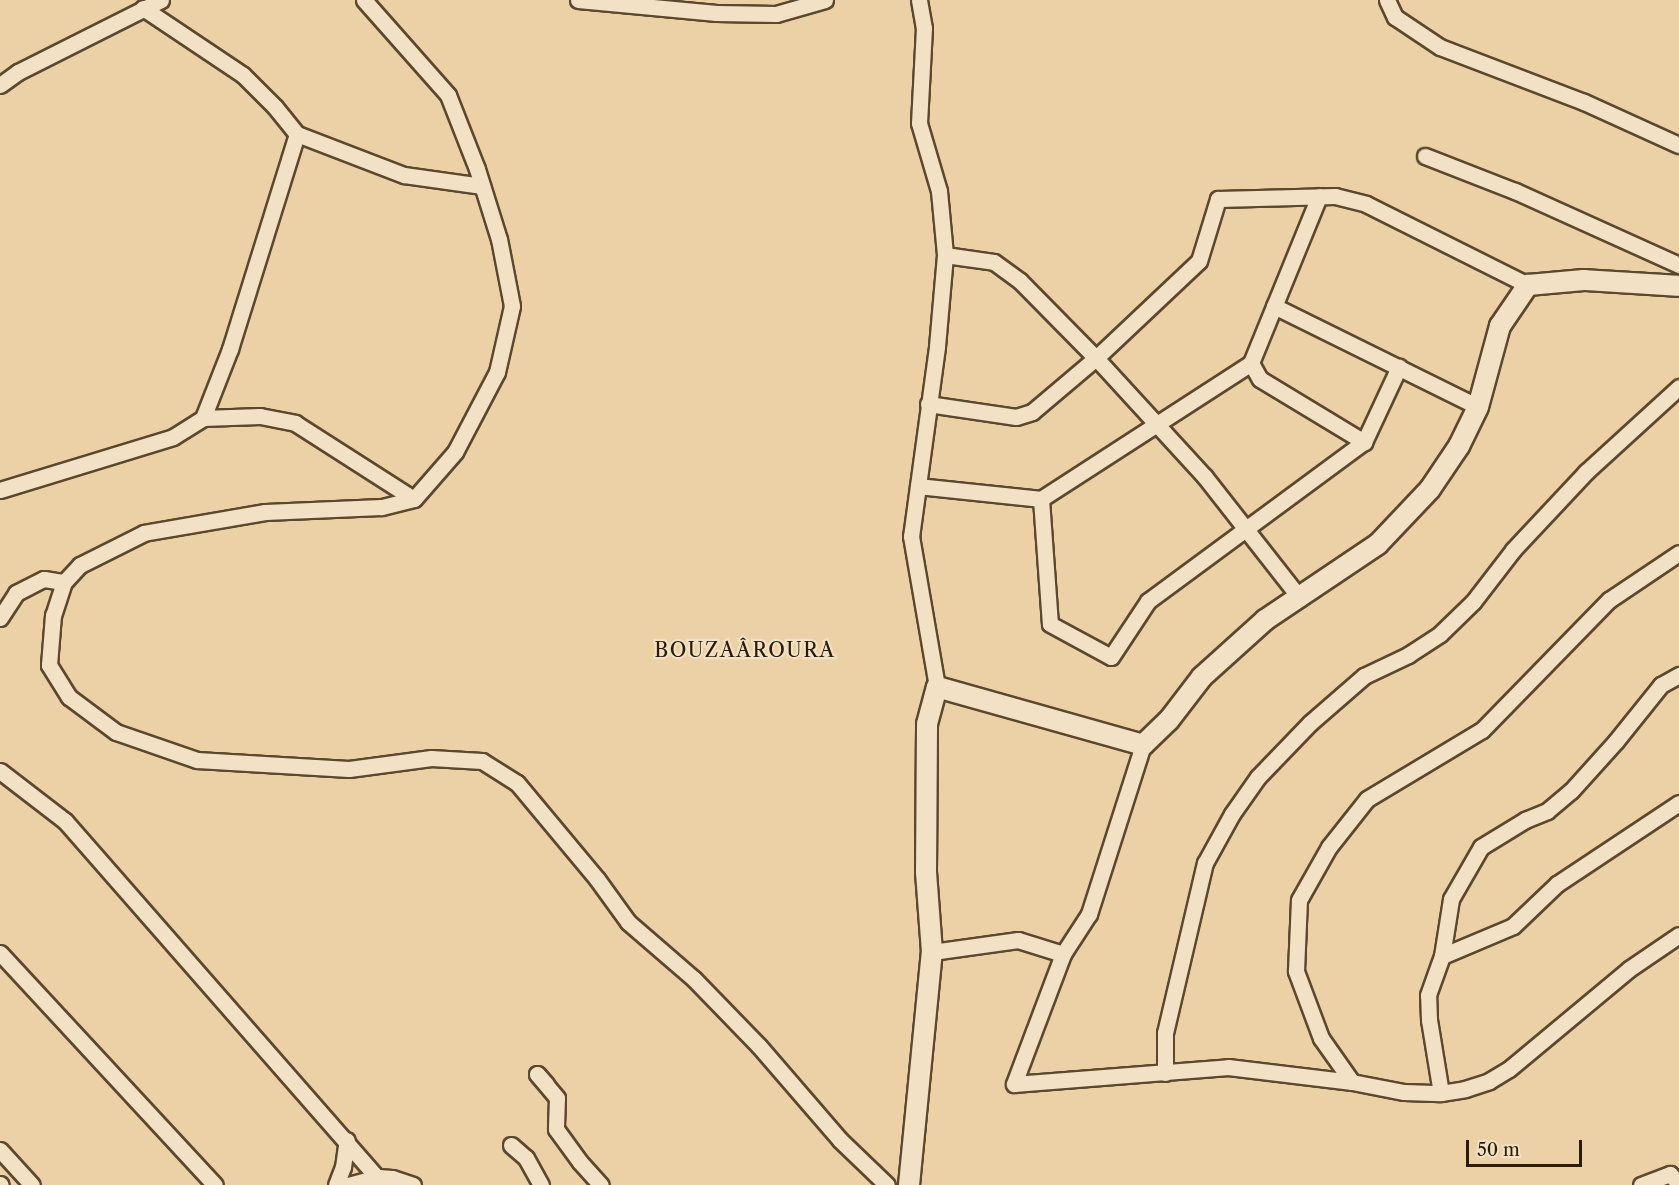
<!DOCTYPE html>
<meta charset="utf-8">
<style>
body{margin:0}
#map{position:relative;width:1679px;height:1185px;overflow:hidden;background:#ebd1a5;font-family:"Libre Caslon Text",serif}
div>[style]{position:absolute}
.roads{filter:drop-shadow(2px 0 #5c482e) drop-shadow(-2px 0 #5c482e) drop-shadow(0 2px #5c482e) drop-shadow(0 -2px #5c482e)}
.minor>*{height:15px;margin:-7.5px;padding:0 7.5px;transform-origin:7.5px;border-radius:7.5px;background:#f2e1c4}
.tertiary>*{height:20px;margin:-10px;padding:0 10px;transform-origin:10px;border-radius:10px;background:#f2e1c4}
span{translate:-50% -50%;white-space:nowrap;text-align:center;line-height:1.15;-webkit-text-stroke:4.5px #f2e1c4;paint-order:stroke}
.neighbourhood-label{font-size:20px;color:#2c1b06;letter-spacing:1.5px}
.scale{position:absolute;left:1466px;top:1140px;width:116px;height:27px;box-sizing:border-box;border:3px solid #2c1b06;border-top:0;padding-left:8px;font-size:18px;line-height:21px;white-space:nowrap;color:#2c1b06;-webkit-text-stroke:4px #f2e1c4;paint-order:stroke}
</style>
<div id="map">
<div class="roads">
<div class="minor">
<i style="left:364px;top:0;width:127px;rotate:48.5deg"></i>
<i style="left:448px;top:95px;width:79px;rotate:68.6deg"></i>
<i style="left:477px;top:169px;width:73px;rotate:72.6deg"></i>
<i style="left:499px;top:239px;width:68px;rotate:79deg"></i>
<i style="left:512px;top:306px;width:68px;rotate:102.8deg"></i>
<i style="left:497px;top:372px;width:90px;rotate:117.7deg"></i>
<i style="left:455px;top:452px;width:62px;rotate:131.1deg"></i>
<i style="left:414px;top:499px;width:34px;rotate:166deg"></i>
<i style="left:381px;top:507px;width:116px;rotate:177.5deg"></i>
<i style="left:265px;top:512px;width:123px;rotate:170.2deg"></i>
<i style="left:144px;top:533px;width:72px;rotate:153.4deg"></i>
<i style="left:80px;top:565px;width:23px;rotate:133deg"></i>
<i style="left:64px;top:582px;width:35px;rotate:108deg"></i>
<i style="left:53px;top:615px;width:50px;rotate:94.6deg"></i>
<i style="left:49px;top:665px;width:38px;rotate:58deg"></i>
<i style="left:69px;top:697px;width:59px;rotate:36.7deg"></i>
<i style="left:116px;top:732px;width:86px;rotate:19.1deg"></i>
<i style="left:197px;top:760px;width:152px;rotate:3.4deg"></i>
<i style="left:349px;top:769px;width:83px;rotate:-7.6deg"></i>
<i style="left:431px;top:758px;width:51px;rotate:3.4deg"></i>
<i style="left:482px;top:761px;width:41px;rotate:32.2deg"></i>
<i style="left:517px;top:783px;width:125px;rotate:50.2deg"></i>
<i style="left:597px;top:879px;width:53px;rotate:54.2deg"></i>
<i style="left:628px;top:922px;width:87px;rotate:40.8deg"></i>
<i style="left:694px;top:979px;width:93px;rotate:45.9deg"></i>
<i style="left:759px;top:1046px;width:124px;rotate:49.2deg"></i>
<i style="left:840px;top:1140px;width:65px;rotate:43.8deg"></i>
<i style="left:578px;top:0;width:139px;rotate:5.4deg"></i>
<i style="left:716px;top:13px;width:60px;rotate:1deg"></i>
<i style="left:776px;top:14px;width:51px;rotate:-15.9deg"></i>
<i style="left:919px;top:0;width:28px;rotate:80deg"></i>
<i style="left:924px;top:28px;width:95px;rotate:93deg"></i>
<i style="left:919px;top:123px;width:71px;rotate:73.6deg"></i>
<i style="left:939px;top:191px;width:64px;rotate:84.6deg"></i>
<i style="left:945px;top:255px;width:92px;rotate:95deg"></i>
<i style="left:937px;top:347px;width:191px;rotate:97.8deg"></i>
<i style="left:911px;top:536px;width:153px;rotate:80.2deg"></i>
<i style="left:1387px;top:0;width:19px;rotate:65deg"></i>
<i style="left:1395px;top:17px;width:54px;rotate:33.7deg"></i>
<i style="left:1440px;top:47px;width:154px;rotate:20.9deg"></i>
<i style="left:1584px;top:102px;width:104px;rotate:24.4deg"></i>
<i style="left:143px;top:8px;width:120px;rotate:33.8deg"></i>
<i style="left:243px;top:75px;width:45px;rotate:45deg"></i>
<i style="left:275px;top:107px;width:35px;rotate:51deg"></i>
<i style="left:297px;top:134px;width:115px;rotate:21deg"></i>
<i style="left:404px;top:175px;width:79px;rotate:8deg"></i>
<i style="left:0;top:85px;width:22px;rotate:-36deg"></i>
<i style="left:18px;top:72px;width:160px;rotate:-26.7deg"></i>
<i style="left:1425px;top:156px;width:97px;rotate:21.3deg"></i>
<i style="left:1515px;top:191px;width:180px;rotate:24.3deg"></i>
<i style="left:945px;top:255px;width:49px;rotate:8.1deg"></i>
<i style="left:994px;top:262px;width:32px;rotate:36deg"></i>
<i style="left:1020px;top:281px;width:108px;rotate:45.4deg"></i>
<i style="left:1096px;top:358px;width:161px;rotate:47.5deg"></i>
<i style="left:1205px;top:477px;width:154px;rotate:51.9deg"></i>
<i style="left:1274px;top:306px;width:228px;rotate:26.3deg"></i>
<i style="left:1251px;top:363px;width:18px;rotate:61deg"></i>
<i style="left:1260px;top:379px;width:122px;rotate:31.2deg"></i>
<i style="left:928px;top:404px;width:89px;rotate:8.4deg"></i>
<i style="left:1016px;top:417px;width:17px;rotate:-17deg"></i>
<i style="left:1032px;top:412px;width:84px;rotate:-40.2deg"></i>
<i style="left:1096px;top:358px;width:141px;rotate:-43.3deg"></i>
<i style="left:1199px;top:261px;width:65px;rotate:-73deg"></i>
<i style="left:1218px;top:199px;width:117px;rotate:-1.5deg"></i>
<i style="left:1335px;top:196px;width:32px;rotate:14deg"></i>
<i style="left:1366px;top:204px;width:181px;rotate:26.6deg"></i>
<i style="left:203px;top:418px;width:57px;rotate:-2deg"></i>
<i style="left:260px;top:416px;width:36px;rotate:11deg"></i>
<i style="left:295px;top:423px;width:141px;rotate:32.6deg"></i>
<i style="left:918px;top:486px;width:124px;rotate:6deg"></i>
<i style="left:1041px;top:499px;width:250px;rotate:-32.9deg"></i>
<i style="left:1251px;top:363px;width:180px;rotate:-67.8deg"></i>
<i style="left:0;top:490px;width:181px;rotate:-17deg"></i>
<i style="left:173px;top:437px;width:36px;rotate:-32deg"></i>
<i style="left:203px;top:418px;width:74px;rotate:-68.6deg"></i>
<i style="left:230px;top:349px;width:225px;rotate:-72.7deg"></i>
<i style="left:1041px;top:499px;width:125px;rotate:85.9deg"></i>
<i style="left:1050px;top:624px;width:69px;rotate:28.4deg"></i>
<i style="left:1111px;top:657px;width:67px;rotate:-56.5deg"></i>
<i style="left:1148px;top:601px;width:268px;rotate:-36.4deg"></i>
<i style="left:1364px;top:442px;width:83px;rotate:-65deg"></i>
<i style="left:0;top:618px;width:30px;rotate:-57deg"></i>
<i style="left:16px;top:593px;width:31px;rotate:-27deg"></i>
<i style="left:44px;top:579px;width:20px;rotate:9deg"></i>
<i style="left:0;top:771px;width:82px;rotate:37.6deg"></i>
<i style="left:65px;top:821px;width:484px;rotate:48.8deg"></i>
<i style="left:932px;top:952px;width:87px;rotate:-7.9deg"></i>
<i style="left:1018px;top:940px;width:47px;rotate:17.3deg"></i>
<i style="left:1063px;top:954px;width:48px;rotate:-57deg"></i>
<i style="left:1089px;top:914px;width:177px;rotate:-72.3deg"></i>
<i style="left:0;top:953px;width:316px;rotate:47.2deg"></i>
<i style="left:1063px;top:954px;width:139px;rotate:110.7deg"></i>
<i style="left:1014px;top:1084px;width:215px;rotate:-4.5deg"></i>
<i style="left:1228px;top:1067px;width:125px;rotate:6.9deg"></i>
<i style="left:1352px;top:1082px;width:53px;rotate:10.9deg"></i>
<i style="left:1404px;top:1092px;width:37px;rotate:2deg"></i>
<i style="left:1441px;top:1093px;width:24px;rotate:-9deg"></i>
<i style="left:1465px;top:1089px;width:25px;rotate:-18deg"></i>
<i style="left:1489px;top:1081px;width:23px;rotate:-31deg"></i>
<i style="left:1509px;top:1069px;width:156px;rotate:-39.8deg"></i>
<i style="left:1629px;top:969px;width:60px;rotate:-34.2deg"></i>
<i style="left:1442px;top:956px;width:77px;rotate:-22.9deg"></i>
<i style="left:1513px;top:926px;width:61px;rotate:-43.7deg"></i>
<i style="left:1557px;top:884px;width:146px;rotate:-33.6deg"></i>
<i style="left:1165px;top:1073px;width:40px;rotate:-90deg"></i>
<i style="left:1165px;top:1033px;width:175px;rotate:-76.8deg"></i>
<i style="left:1205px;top:863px;width:56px;rotate:-61.1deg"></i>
<i style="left:1232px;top:814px;width:45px;rotate:-54.9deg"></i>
<i style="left:1258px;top:777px;width:75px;rotate:-46.1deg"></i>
<i style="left:1310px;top:723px;width:72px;rotate:-41deg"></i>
<i style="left:1364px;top:676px;width:49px;rotate:-25.5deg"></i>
<i style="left:1408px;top:655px;width:38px;rotate:-33deg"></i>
<i style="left:1440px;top:634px;width:46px;rotate:-44.1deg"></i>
<i style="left:1473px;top:602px;width:66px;rotate:-52.4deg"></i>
<i style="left:1513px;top:550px;width:107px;rotate:-46.9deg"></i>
<i style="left:1586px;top:472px;width:126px;rotate:-42.4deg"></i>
<i style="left:1352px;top:1082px;width:54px;rotate:-125.2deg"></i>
<i style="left:1321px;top:1038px;width:72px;rotate:-110.5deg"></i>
<i style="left:1296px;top:971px;width:71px;rotate:-87.6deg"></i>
<i style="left:1299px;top:900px;width:61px;rotate:-60.5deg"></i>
<i style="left:1329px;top:847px;width:61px;rotate:-51.6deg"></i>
<i style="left:1367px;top:799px;width:134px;rotate:-31deg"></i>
<i style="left:1482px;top:730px;width:182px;rotate:-45.7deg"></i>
<i style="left:1609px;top:600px;width:84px;rotate:-33.9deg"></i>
<i style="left:546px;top:1084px;width:13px;rotate:-132deg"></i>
<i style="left:537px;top:1074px;width:31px;rotate:50deg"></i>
<i style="left:557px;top:1098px;width:31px;rotate:92deg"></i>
<i style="left:556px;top:1129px;width:41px;rotate:54deg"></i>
<i style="left:580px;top:1162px;width:31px;rotate:48deg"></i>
<i style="left:1441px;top:1093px;width:74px;rotate:-99.3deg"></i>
<i style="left:1429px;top:1020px;width:25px;rotate:-92deg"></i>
<i style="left:1428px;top:995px;width:41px;rotate:-70.3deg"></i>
<i style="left:1442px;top:956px;width:58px;rotate:-81deg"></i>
<i style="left:1451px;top:899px;width:60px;rotate:-60deg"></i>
<i style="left:1481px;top:847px;width:52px;rotate:-31.5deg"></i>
<i style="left:1525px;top:820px;width:24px;rotate:-22deg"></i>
<i style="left:1547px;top:811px;width:31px;rotate:-40deg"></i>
<i style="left:1571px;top:791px;width:67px;rotate:-48deg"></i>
<i style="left:1616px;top:741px;width:72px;rotate:-51.2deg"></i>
<i style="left:1661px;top:685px;width:21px;rotate:-29deg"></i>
<i style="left:511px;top:1145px;width:20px;rotate:41deg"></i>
<i style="left:526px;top:1158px;width:31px;rotate:61deg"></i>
<i style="left:0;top:1150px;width:47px;rotate:47.6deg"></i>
<i style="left:0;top:1184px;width:1px;rotate:45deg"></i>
<i style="left:336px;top:1185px;width:19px;rotate:-69deg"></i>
<i style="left:343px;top:1167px;width:27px;rotate:-82deg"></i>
<i style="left:348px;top:1185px;width:31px;rotate:-15deg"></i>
<i style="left:378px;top:1177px;width:14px;rotate:4deg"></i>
<i style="left:392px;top:1178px;width:22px;rotate:18deg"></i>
<i style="left:1641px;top:1185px;width:31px;rotate:-21deg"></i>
<i style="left:1670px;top:1174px;width:13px;rotate:48deg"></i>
</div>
<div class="tertiary">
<i style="left:909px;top:1185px;width:234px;rotate:-84.4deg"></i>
<i style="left:932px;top:952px;width:80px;rotate:-94.3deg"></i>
<i style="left:926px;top:872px;width:148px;rotate:-89.6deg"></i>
<i style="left:927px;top:724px;width:38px;rotate:-75deg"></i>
<i style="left:937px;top:687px;width:214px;rotate:15.7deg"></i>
<i style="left:1143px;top:745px;width:36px;rotate:-44deg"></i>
<i style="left:1169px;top:720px;width:54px;rotate:-52.5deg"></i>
<i style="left:1202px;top:677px;width:85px;rotate:-42.1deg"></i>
<i style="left:1265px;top:620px;width:136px;rotate:-33.9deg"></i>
<i style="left:1378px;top:544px;width:76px;rotate:-46.6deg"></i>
<i style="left:1430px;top:489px;width:52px;rotate:-56deg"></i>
<i style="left:1459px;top:446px;width:43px;rotate:-64deg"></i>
<i style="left:1478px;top:407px;width:84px;rotate:-74.8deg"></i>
<i style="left:1500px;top:326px;width:50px;rotate:-55.7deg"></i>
<i style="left:1528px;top:285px;width:56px;rotate:-5.1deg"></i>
<i style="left:1584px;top:280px;width:95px;rotate:3.6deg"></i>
</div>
</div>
<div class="neighbourhood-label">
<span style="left:745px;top:650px">BOUZAÂROURA</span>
</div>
<div class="scale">50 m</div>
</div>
